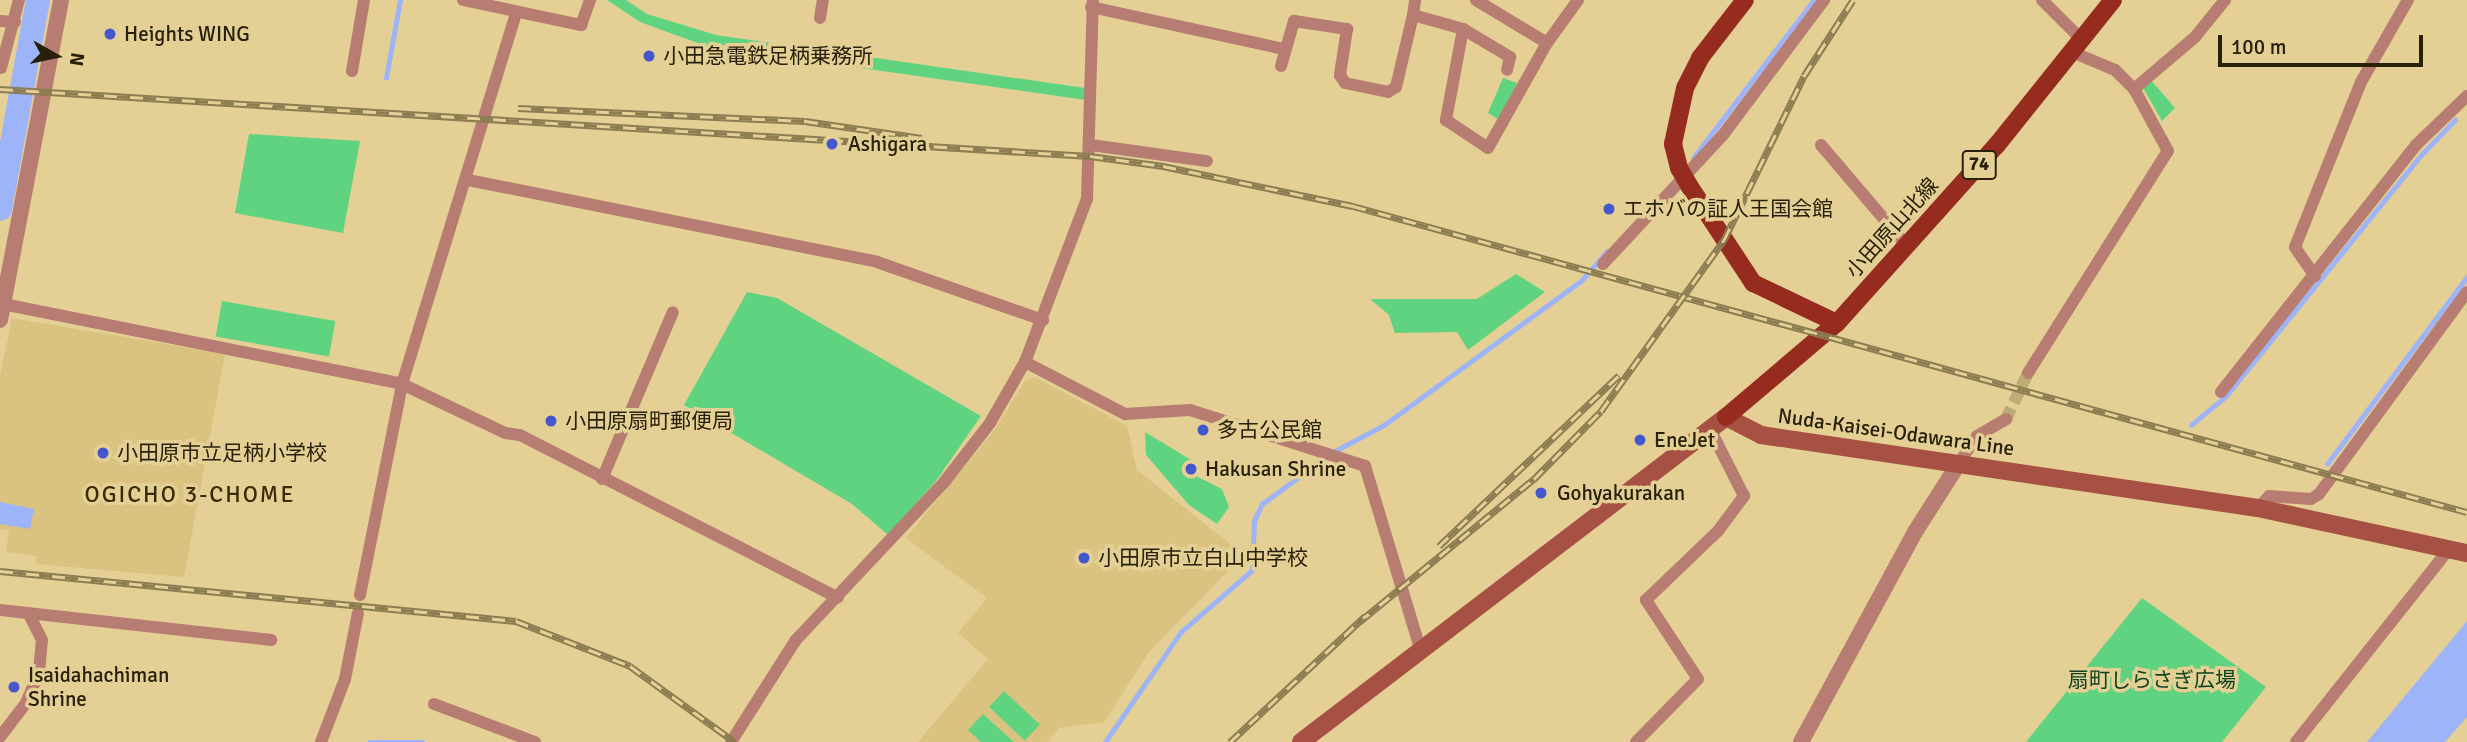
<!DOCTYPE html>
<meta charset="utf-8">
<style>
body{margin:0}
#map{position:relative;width:2467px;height:742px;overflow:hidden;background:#e4cf94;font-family:Signika,"Noto Sans JP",sans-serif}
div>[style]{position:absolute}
.built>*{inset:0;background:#dac280}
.green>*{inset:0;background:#5fd380;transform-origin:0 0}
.water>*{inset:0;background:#9eb4f9}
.stream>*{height:4.5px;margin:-2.25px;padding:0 2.25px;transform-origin:2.25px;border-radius:2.25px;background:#9eb4f9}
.river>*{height:24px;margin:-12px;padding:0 12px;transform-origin:12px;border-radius:12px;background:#9eb4f9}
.minor-tunnel>*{height:12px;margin-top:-6px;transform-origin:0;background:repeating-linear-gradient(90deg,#beac78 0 12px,transparent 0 18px)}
.minor>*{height:12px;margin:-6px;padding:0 6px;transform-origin:6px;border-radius:6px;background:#b77c72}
.tertiary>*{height:16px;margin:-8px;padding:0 8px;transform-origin:8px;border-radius:8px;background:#b77c72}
.secondary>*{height:18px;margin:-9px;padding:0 9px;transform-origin:9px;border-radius:9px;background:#a65143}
.primary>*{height:18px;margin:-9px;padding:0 9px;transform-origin:9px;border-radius:9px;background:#962c1f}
.rail>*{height:7px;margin-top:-3.5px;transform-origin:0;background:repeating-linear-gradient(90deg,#e4cf94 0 13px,#8b7c52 0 26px);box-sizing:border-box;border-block:2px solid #8b7c52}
.primary-bridge>*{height:18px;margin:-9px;padding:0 9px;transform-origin:9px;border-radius:9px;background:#962c1f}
.dots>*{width:19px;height:19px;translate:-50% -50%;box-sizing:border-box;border:4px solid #e4cf94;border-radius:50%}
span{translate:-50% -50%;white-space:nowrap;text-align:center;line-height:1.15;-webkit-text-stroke:7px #e4cf94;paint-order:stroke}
.shield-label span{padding:2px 5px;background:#e4cf94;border:2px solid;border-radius:5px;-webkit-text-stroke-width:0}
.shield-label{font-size:19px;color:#282008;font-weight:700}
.poi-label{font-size:21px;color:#282008}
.left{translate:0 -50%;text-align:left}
.street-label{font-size:21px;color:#282008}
.park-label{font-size:21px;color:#0e4220}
.neighbourhood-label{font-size:23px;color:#392b00;letter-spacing:2px}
.north{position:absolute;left:21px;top:21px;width:70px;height:70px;-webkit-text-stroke:5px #e4cf94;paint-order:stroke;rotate:99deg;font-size:19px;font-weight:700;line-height:28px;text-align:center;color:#282008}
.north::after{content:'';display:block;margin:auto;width:24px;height:32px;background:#282008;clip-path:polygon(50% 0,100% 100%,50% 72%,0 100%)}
.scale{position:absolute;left:2218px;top:35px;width:205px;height:32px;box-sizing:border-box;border:4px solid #282008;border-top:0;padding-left:9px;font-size:21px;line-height:24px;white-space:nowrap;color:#282008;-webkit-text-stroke:5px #e4cf94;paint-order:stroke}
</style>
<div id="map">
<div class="built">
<i style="clip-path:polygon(12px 318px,225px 354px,184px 577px,36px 564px,37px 556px,6px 552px,9px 530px,0 529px,0 377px)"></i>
<i style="clip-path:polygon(1035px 377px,1127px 426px,1137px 470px,1238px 550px,1233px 566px,1149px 652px,1104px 722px,1059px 728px,1047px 742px,918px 742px,988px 659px,958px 633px,987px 598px,906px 538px,995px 429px,1025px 381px)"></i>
</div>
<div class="green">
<i style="clip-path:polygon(607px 0,626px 0,647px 14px,716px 35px,1085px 88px,1086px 100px,706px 46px,640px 22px)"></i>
<i style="clip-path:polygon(1503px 78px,1517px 83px,1499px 120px,1488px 113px)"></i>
<i style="clip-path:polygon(2150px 79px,2175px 108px,2162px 121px,2142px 86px)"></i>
<i style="clip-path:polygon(249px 134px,360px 141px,343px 233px,235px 213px)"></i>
<i style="clip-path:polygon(1516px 274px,1545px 292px,1468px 350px,1457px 332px,1395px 333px,1389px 315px,1370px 299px,1477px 299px)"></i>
<i style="clip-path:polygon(747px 292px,777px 298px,981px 416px,936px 481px,888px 535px,852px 504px,684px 405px)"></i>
<i style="left:222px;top:301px;width:115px;height:36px;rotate:10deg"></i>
<i style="clip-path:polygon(1145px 432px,1191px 460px,1196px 476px,1222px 489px,1229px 507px,1217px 524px,1189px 505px,1146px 455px)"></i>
<i style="clip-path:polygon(2142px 598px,2266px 687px,2222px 742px,2026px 742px)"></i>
<i style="left:1004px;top:691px;width:49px;height:22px;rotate:43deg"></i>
<i style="clip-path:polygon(983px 714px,1014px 742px,981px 742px,968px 730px)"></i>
</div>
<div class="water">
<i style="clip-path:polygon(0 502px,34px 509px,30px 529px,0 524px)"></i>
<i style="clip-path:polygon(2467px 621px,2467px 717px,2445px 742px,2367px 742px)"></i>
</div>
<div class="stream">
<i style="left:386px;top:78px;width:79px;rotate:-79.8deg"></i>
<i style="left:1693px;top:158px;width:199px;rotate:-52.6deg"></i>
<i style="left:2191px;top:425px;width:45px;rotate:-39.6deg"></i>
<i style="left:2226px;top:396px;width:313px;rotate:-51deg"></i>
<i style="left:2423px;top:153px;width:46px;rotate:-45.9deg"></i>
<i style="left:1333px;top:452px;width:58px;rotate:-27.9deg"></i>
<i style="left:1384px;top:425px;width:245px;rotate:-36.2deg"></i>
<i style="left:1582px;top:280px;width:38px;rotate:-49deg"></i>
<i style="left:2327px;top:464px;width:234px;rotate:-53.2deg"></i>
<i style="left:370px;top:742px;width:53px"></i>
<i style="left:1105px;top:742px;width:134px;rotate:-55.4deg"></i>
<i style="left:1181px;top:632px;width:94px;rotate:-41.1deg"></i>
<i style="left:1252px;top:570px;width:49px;rotate:-87.7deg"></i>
<i style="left:1254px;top:521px;width:19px;rotate:-65deg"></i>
<i style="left:1262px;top:504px;width:79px;rotate:-36.3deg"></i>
</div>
<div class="river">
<i style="left:0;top:209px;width:212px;rotate:-79.7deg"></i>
</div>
<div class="minor-tunnel">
<i style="left:2006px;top:419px;width:51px;rotate:-64.4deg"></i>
</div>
<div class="minor">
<i style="left:463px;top:0;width:121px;rotate:12deg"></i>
<i style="left:581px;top:25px;width:27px;rotate:-70deg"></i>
<i style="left:2042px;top:0;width:57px;rotate:45deg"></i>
<i style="left:1091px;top:7px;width:198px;rotate:12.3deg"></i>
<i style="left:1413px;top:15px;width:15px;rotate:-82deg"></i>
<i style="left:820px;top:18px;width:18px;rotate:-81deg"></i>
<i style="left:0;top:21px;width:15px;rotate:4deg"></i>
<i style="left:1463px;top:29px;width:93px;rotate:100.6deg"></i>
<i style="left:1446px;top:120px;width:50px;rotate:33.7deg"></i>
<i style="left:1488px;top:148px;width:120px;rotate:-60.7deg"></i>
<i style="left:1547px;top:43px;width:83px;rotate:-148.8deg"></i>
<i style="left:1547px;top:43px;width:53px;rotate:-54.2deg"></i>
<i style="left:2072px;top:52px;width:47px;rotate:22.7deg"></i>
<i style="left:2115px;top:70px;width:27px;rotate:45deg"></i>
<i style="left:2134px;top:89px;width:80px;rotate:-40.4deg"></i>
<i style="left:2195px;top:37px;width:48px;rotate:-51deg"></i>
<i style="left:1281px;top:66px;width:47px;rotate:-73.9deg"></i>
<i style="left:1294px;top:21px;width:54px;rotate:8.6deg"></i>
<i style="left:1347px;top:29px;width:47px;rotate:98.7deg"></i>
<i style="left:1340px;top:75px;width:9px;rotate:58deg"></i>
<i style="left:1345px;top:83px;width:44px;rotate:11.8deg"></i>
<i style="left:1388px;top:92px;width:9px;rotate:-32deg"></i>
<i style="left:1396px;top:87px;width:74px;rotate:-76.7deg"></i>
<i style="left:1413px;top:15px;width:52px;rotate:15.6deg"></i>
<i style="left:1463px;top:29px;width:55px;rotate:30.8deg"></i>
<i style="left:1510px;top:57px;width:13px;rotate:103deg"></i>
<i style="left:1px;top:68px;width:70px;rotate:-75.2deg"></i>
<i style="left:352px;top:71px;width:72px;rotate:-80.4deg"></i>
<i style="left:1091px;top:145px;width:117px;rotate:7.9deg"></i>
<i style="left:1821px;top:145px;width:131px;rotate:49.6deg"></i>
<i style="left:468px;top:180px;width:417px;rotate:11.3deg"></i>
<i style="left:877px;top:262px;width:176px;rotate:19.3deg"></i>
<i style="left:1603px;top:264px;width:176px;rotate:-47.1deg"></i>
<i style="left:1723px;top:135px;width:169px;rotate:-53.2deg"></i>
<i style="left:2315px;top:276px;width:35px;rotate:-125deg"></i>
<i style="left:2295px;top:247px;width:178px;rotate:-68.2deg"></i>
<i style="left:2361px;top:82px;width:95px;rotate:-60.2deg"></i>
<i style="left:3px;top:304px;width:407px;rotate:11.3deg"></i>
<i style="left:402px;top:384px;width:114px;rotate:25.4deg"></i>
<i style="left:505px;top:433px;width:15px;rotate:8deg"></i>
<i style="left:520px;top:435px;width:357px;rotate:27.1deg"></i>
<i style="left:1025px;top:362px;width:113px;rotate:27.5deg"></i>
<i style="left:1125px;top:414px;width:65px;rotate:-3.5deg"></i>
<i style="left:1190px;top:410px;width:184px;rotate:17.7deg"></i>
<i style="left:1365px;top:466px;width:194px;rotate:73.2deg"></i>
<i style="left:2028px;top:373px;width:262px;rotate:-57.8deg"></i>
<i style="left:2168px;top:151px;width:71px;rotate:-118.7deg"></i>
<i style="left:2221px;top:392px;width:315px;rotate:-51.7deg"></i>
<i style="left:2416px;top:145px;width:71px;rotate:-43.9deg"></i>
<i style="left:1959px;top:463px;width:32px;rotate:-56deg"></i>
<i style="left:1977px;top:436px;width:34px;rotate:-30deg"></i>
<i style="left:602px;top:479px;width:181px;rotate:-67deg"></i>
<i style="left:2258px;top:508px;width:16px;rotate:-47deg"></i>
<i style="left:2269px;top:496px;width:42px;rotate:4.1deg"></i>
<i style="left:2311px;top:499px;width:9px;rotate:-32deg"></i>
<i style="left:2319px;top:494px;width:250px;rotate:-53.8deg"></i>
<i style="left:360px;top:595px;width:215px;rotate:-78.7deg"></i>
<i style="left:402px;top:384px;width:388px;rotate:-72.9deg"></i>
<i style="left:0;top:610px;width:273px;rotate:6.3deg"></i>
<i style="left:434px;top:704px;width:108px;rotate:20.6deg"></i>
<i style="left:0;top:737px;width:43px;rotate:-52.6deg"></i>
<i style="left:26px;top:703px;width:33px;rotate:-67deg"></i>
<i style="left:39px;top:673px;width:33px;rotate:-85deg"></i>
<i style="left:42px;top:640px;width:30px;rotate:-117deg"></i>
<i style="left:321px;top:742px;width:67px;rotate:-69.1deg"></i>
<i style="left:345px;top:679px;width:67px;rotate:-78.9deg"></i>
<i style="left:731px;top:742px;width:120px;rotate:-57.6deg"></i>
<i style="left:795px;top:641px;width:219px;rotate:-46.8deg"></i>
<i style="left:945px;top:481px;width:73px;rotate:-52.2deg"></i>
<i style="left:990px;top:423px;width:70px;rotate:-60.2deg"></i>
<i style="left:1025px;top:362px;width:174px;rotate:-69.2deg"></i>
<i style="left:1087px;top:199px;width:199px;rotate:-88.3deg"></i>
<i style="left:1636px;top:742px;width:88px;rotate:-45.5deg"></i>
<i style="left:1698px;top:679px;width:95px;rotate:-123.4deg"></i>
<i style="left:1646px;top:600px;width:100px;rotate:-43.8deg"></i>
<i style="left:1718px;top:531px;width:44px;rotate:-53.4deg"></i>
<i style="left:1744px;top:496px;width:75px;rotate:-116.9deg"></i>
<i style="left:2296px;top:742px;width:246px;rotate:-51.6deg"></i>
</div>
<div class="tertiary">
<i style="left:0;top:320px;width:326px;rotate:-79.2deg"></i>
<i style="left:1801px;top:742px;width:239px;rotate:-61.5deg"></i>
<i style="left:1915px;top:532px;width:82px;rotate:-57.5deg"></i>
</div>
<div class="secondary">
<i style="left:1301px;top:742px;width:535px;rotate:-37.41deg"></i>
<i style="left:1726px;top:417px;width:39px;rotate:27deg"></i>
<i style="left:1761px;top:435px;width:502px;rotate:8.36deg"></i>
<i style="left:2258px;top:508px;width:214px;rotate:12.2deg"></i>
</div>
<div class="primary">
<i style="left:1679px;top:168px;width:25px;rotate:-104deg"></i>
<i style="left:1673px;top:144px;width:57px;rotate:-77.9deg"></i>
<i style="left:1685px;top:88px;width:34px;rotate:-63deg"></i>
<i style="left:1700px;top:58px;width:73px;rotate:-52.2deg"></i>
<i style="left:1690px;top:187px;width:115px;rotate:56.7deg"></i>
<i style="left:1753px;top:283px;width:93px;rotate:25.5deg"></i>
<i style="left:1726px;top:417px;width:145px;rotate:-40.3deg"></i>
<i style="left:1837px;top:323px;width:238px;rotate:-48.1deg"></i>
<i style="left:1996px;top:146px;width:187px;rotate:-51.3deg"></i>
</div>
<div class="rail">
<i style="left:0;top:89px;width:1092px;rotate:3.52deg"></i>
<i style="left:1090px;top:156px;width:74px;rotate:7.8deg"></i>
<i style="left:1163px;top:166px;width:194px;rotate:11.9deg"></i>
<i style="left:1353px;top:206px;width:1155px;rotate:15.36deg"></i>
<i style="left:518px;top:108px;width:287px;rotate:2.6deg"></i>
<i style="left:805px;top:121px;width:118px;rotate:8.3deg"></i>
<i style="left:1439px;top:546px;width:248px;rotate:-43.5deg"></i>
<i style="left:0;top:571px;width:518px;rotate:5.53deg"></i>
<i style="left:516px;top:621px;width:123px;rotate:21.5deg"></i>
<i style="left:630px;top:666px;width:130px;rotate:35.9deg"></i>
<i style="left:1359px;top:622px;width:226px;rotate:-39.3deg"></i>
<i style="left:1534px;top:479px;width:95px;rotate:-45.4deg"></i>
<i style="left:1601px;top:411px;width:211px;rotate:-54.3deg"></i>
<i style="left:1724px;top:240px;width:182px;rotate:-64deg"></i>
<i style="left:1804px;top:76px;width:90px;rotate:-57.2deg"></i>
<i style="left:1230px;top:742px;width:185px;rotate:-43deg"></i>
</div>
<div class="primary-bridge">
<i style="left:1679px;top:168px;width:22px;rotate:60deg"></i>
</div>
<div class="dots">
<i style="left:110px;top:34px;background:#4258cc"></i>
<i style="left:649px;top:56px;background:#4258cc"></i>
<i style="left:832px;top:144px;background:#4258cc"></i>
<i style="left:1609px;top:209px;background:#4258cc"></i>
<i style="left:551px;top:421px;background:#4258cc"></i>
<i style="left:1203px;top:430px;background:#4258cc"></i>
<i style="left:1640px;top:440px;background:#4258cc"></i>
<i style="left:103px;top:453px;background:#4258cc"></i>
<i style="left:1191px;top:469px;background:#4258cc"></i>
<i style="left:1541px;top:493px;background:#4258cc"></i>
<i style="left:1084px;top:558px;background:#4258cc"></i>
<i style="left:14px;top:687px;background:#4258cc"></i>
</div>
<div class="shield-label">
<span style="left:1979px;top:165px">74</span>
</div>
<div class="poi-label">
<span class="left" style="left:124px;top:34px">Heights WING</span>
<span class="left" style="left:663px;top:56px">小田急電鉄足柄乗務所</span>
<span class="left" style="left:848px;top:144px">Ashigara</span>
<span class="left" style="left:1623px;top:209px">エホバの証人王国会館</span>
<span class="left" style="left:565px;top:421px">小田原扇町郵便局</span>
<span class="left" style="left:1217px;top:430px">多古公民館</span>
<span class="left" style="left:1654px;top:440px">EneJet</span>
<span class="left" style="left:117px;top:453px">小田原市立足柄小学校</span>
<span class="left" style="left:1205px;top:469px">Hakusan Shrine</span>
<span class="left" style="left:1557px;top:493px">Gohyakurakan</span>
<span class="left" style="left:1098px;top:558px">小田原市立白山中学校</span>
<span class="left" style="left:28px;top:687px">Isaidahachiman<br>Shrine</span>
</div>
<div class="street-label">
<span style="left:1892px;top:228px;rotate:-48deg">小田原山北線</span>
<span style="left:1896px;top:432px;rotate:8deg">Nuda-Kaisei-Odawara Line</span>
</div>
<div class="park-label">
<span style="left:2152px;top:680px">扇町しらさぎ広場</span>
</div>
<div class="neighbourhood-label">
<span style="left:190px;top:495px">OGICHO 3-CHOME</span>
</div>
<div class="north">N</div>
<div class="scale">100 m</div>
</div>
